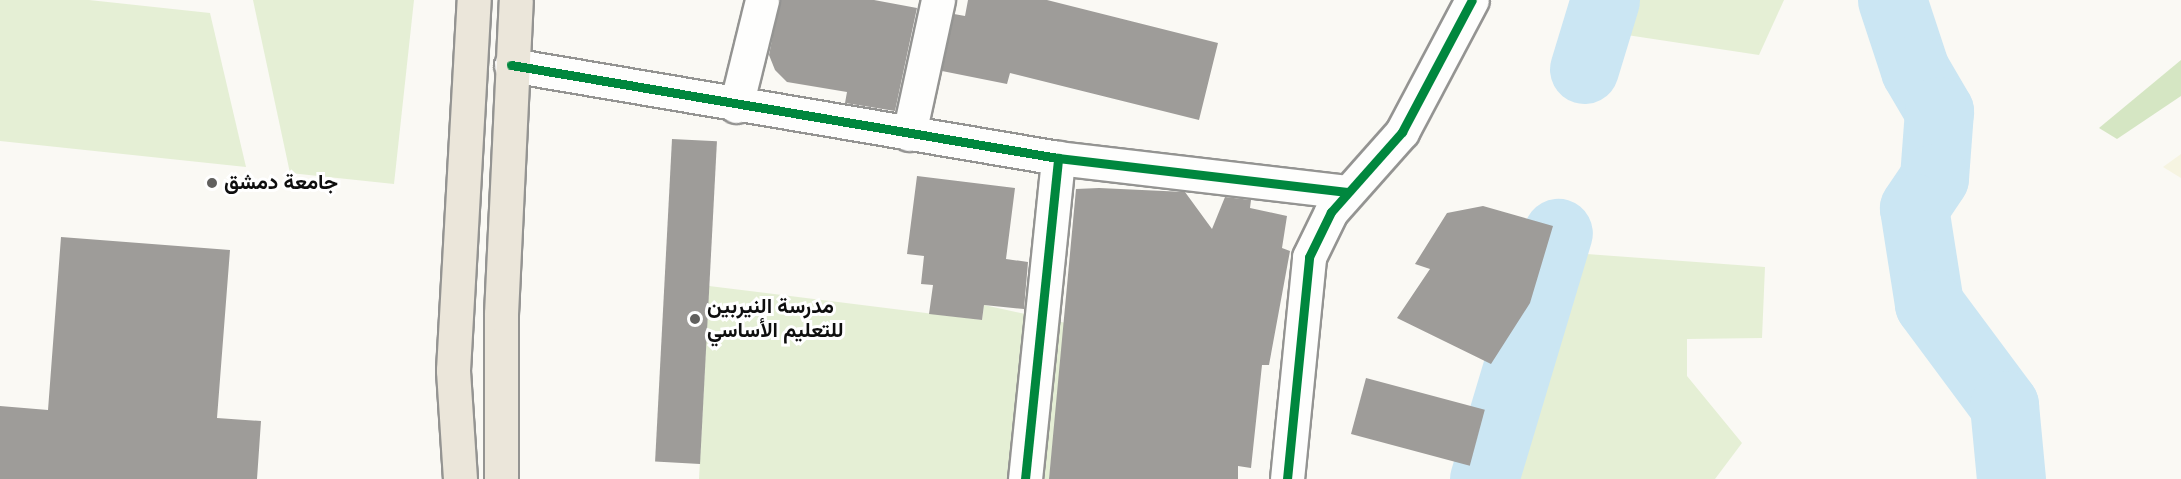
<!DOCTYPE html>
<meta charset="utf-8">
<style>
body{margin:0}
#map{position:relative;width:2181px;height:479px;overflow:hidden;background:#faf9f4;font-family:Spectral,Vazirmatn,serif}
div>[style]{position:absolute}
.farmland>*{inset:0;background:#f6f4e1}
.green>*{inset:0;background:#e5efd5}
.forest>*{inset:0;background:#d5e6c3}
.river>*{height:69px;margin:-34.5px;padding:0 34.5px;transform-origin:34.5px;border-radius:34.5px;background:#cbe6f3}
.building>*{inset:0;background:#9e9c99;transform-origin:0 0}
.roads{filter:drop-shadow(2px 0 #949492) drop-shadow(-2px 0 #949492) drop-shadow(0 2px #949492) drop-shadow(0 -2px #949492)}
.street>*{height:33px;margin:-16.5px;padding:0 16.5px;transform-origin:16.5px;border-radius:16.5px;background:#fefefd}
.primary>*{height:33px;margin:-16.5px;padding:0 16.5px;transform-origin:16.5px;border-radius:16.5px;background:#ebe6da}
.cycleway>*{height:9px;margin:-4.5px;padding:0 4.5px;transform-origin:4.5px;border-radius:4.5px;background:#00873e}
.dots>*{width:16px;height:16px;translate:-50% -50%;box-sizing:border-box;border:3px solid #fff;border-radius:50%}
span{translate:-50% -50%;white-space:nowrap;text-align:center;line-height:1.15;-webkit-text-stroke:6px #fff;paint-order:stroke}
.poi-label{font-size:21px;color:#0e0e0e;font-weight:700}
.left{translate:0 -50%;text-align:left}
</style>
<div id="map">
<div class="farmland">
<i style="clip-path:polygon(2181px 154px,2181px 178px,2163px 167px)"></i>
</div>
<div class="green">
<i style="clip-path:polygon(0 0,89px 0,210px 13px,246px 167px,0 141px)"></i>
<i style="clip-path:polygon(253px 0,414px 0,394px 184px,290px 173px)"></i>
<i style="clip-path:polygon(1620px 0,1784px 0,1759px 55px,1607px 32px)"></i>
<i style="clip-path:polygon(1559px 252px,1765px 267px,1762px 338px,1687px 339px,1687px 376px,1742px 443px,1715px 479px,1492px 479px)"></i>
<i style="clip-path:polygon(709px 286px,982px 320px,984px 305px,1066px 323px,1049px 479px,699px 479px)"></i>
</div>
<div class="forest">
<i style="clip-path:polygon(2181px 60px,2181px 96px,2117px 139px,2099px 128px)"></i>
</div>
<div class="river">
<i style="left:1892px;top:0;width:74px;rotate:71.8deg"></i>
<i style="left:1915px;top:70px;width:48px;rotate:59.7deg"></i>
<i style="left:1939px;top:111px;width:67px;rotate:94.3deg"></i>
<i style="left:1934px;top:178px;width:36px;rotate:124deg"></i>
<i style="left:1914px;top:208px;width:97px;rotate:81.1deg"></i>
<i style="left:1929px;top:304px;width:126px;rotate:53.4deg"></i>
<i style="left:2004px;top:405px;width:74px;rotate:84.6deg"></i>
<i style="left:1584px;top:69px;width:72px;rotate:-73.1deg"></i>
<i style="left:1484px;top:479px;width:257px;rotate:-73.3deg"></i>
</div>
<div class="building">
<i style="clip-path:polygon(780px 0,874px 0,917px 8px,895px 111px,845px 103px,847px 92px,787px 82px,775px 70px,769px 55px)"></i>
<i style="clip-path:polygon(968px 0,1047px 0,1218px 43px,1199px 120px,1010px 73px,1007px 84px,942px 71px,954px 14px,965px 16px)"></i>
<i style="left:672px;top:139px;width:45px;height:323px;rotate:3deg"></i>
<i style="clip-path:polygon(917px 176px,1015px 188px,1006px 259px,1028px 262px,1024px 309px,984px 305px,982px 320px,929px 314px,933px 285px,921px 284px,924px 256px,907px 254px)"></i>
<i style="clip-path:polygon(1099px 188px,1185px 192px,1212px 229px,1225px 197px,1251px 200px,1250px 208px,1287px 216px,1282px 248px,1290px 251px,1269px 365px,1262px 365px,1251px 468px,1238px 466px,1238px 479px,1049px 479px,1076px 189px)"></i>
<i style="clip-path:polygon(1483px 206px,1553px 226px,1530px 303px,1491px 364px,1397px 318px,1430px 269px,1415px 264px,1447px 213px)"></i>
<i style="clip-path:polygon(61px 237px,230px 250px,217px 418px,261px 421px,257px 479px,0 479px,0 406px,48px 410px)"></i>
<i style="left:1366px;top:378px;width:123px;height:58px;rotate:15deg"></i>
</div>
<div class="roads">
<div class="street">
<i style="left:511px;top:65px;width:555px;rotate:9.65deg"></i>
<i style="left:1058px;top:158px;width:291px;rotate:6.7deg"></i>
<i style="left:736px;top:106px;width:109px;rotate:-76.2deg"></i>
<i style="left:909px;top:134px;width:137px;rotate:-77.8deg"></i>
<i style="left:1025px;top:479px;width:323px;rotate:-84.1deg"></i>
<i style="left:1287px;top:479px;width:223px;rotate:-84.3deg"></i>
<i style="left:1309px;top:257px;width:50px;rotate:-63.9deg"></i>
<i style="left:1331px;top:212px;width:107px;rotate:-48.4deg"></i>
<i style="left:1402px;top:132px;width:149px;rotate:-62.1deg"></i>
</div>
<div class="primary">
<i style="left:460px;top:479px;width:109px;rotate:-93.7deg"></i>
<i style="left:453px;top:370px;width:371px;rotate:-86.8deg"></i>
<i style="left:501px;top:479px;width:165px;rotate:-90deg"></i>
<i style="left:501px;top:314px;width:314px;rotate:-87.3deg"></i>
</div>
</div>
<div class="cycleway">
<i style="left:511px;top:65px;width:555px;rotate:9.65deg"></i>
<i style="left:1058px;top:158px;width:291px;rotate:6.7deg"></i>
<i style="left:1025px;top:479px;width:323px;rotate:-84.1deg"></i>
<i style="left:1287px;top:479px;width:223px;rotate:-84.3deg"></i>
<i style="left:1309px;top:257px;width:50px;rotate:-63.9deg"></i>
<i style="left:1331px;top:212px;width:107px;rotate:-48.4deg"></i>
<i style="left:1402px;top:132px;width:149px;rotate:-62.1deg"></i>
</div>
<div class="dots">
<i style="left:212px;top:183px;background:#61605e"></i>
<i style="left:695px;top:319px;background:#61605e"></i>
</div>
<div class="poi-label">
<span class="left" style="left:224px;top:183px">جامعة دمشق</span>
<span class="left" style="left:707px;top:319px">مدرسة النيربين<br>للتعليم الأساسي</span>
</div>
</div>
